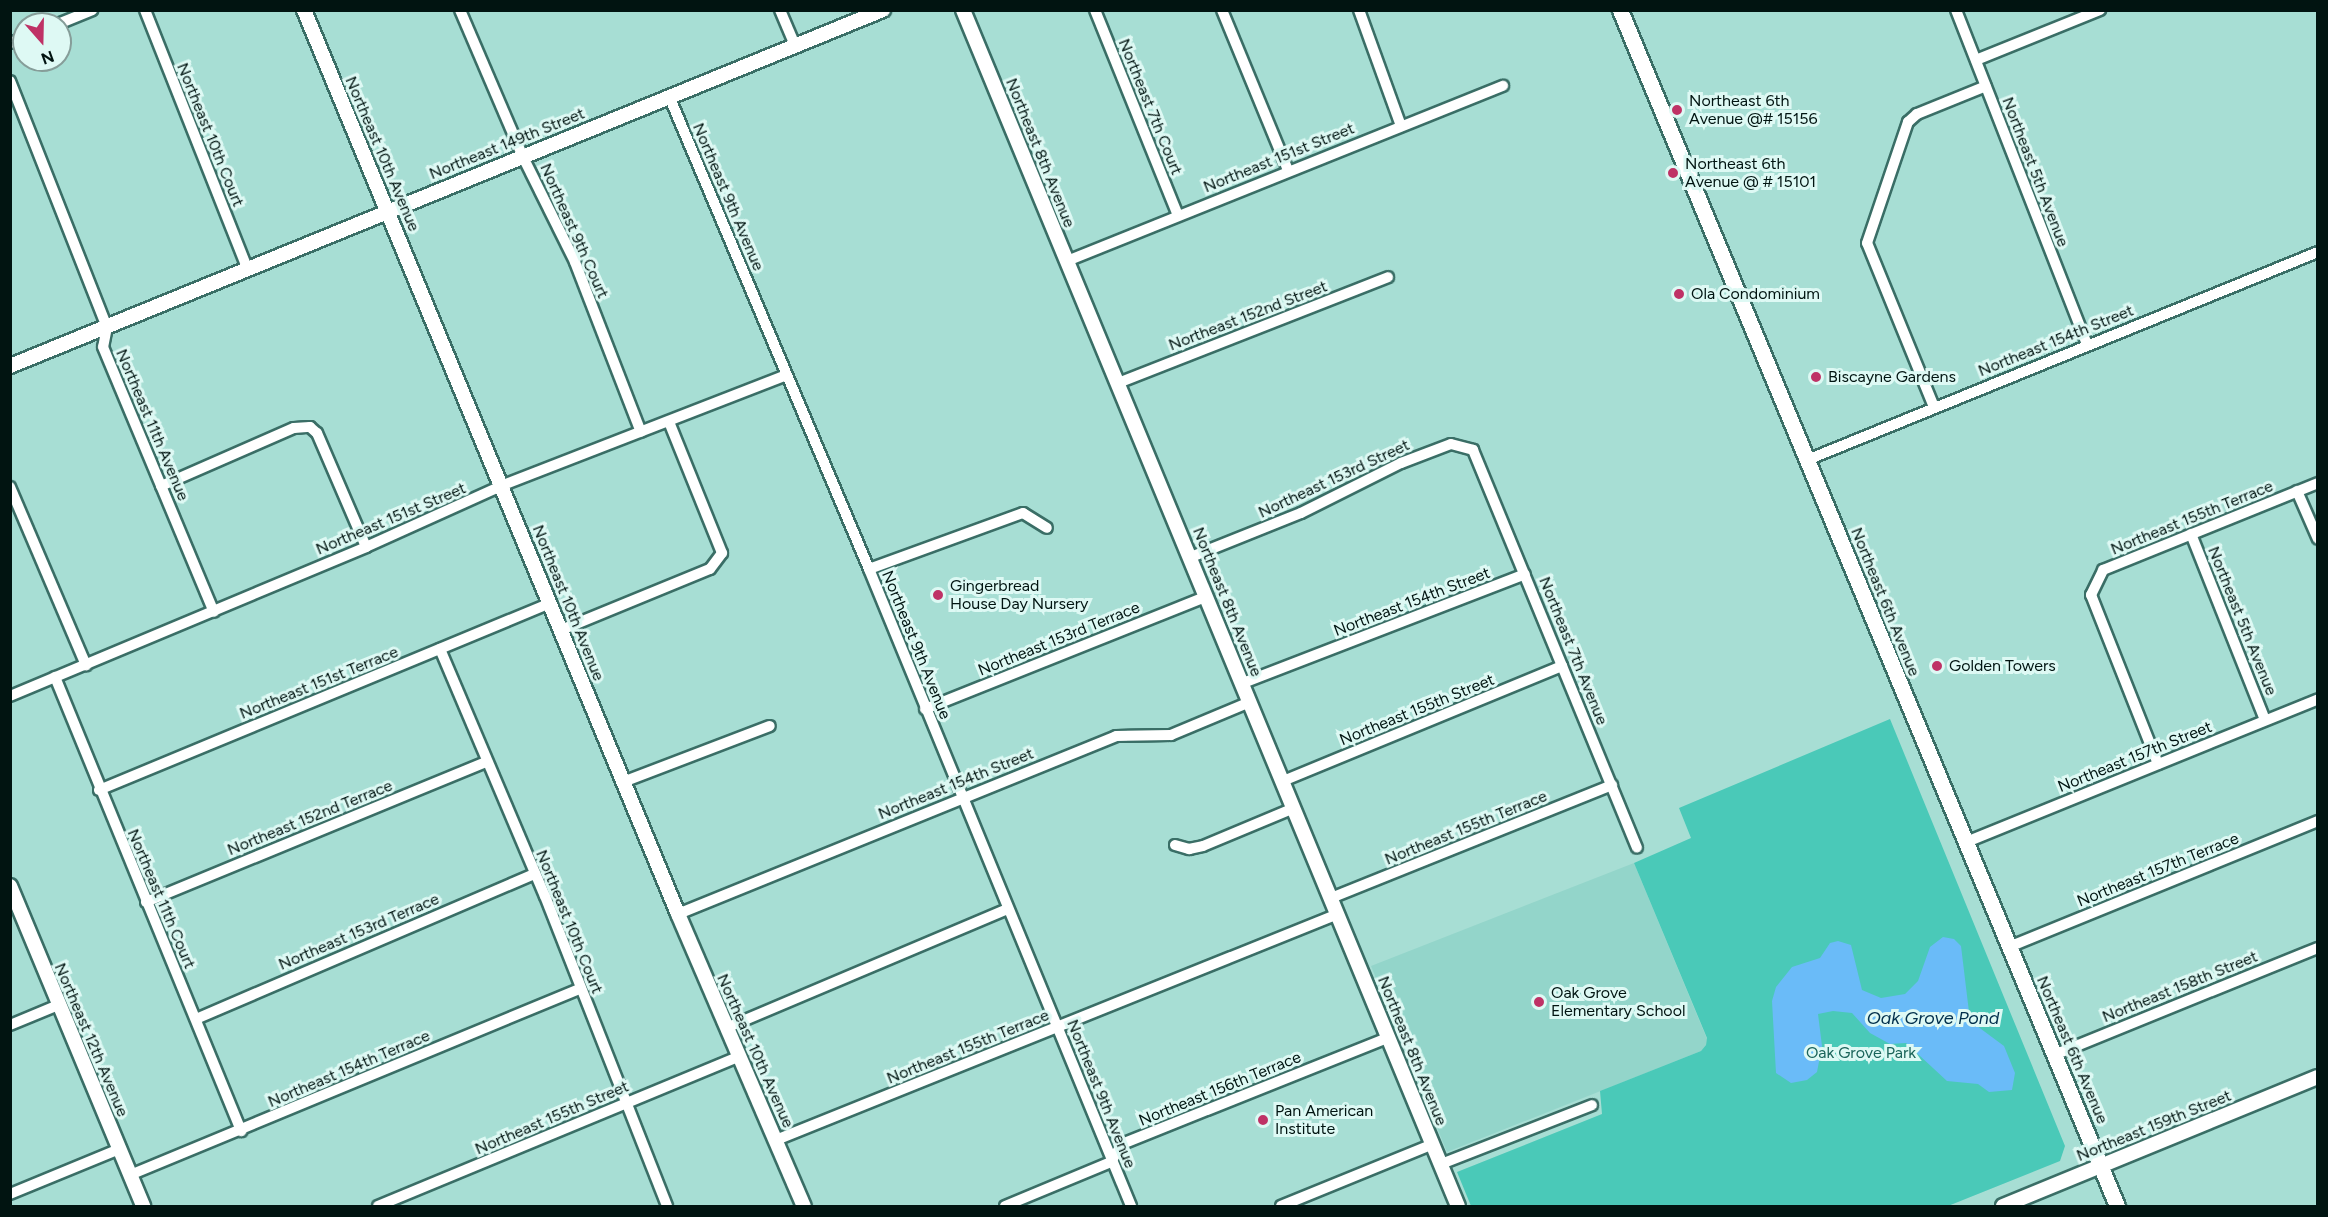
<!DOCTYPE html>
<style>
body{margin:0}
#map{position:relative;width:2328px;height:1217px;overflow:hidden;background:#a7ded4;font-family:Figtree,sans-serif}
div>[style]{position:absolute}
.built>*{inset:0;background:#93d5ca}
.green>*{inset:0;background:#4ac9b8}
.water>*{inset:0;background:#6abbf8}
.roads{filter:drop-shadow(2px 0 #3a6e66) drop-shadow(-2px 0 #3a6e66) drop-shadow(0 2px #3a6e66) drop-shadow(0 -2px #3a6e66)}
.minor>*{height:10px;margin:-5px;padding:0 5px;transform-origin:5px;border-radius:5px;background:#fff}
.tertiary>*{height:14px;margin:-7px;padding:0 7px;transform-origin:7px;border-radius:7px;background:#fff}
.secondary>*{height:15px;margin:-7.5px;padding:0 7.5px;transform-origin:7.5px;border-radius:7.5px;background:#fff}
.dots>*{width:16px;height:16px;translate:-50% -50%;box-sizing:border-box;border:3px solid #def9f4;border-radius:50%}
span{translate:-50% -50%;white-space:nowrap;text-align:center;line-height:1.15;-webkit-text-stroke:6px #def9f4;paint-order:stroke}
.poi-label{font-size:16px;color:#011411}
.left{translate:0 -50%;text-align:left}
.street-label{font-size:16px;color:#011411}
.park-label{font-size:16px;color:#1b645a}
.water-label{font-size:18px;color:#002f4c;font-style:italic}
.frame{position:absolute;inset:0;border:12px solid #011411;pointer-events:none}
.north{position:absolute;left:12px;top:12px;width:60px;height:60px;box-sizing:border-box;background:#def9f4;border:2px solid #869d99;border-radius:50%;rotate:160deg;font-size:16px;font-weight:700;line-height:24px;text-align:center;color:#011411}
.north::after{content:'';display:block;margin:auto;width:21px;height:27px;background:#bf3266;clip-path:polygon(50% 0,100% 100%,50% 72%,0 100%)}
</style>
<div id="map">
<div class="built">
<i style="clip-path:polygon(1634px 863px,1707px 1039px,1706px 1045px,1701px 1051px,1447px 1152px,1371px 966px)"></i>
</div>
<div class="green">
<i style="clip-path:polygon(1890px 719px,2065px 1146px,2060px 1161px,1948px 1206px,1471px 1206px,1457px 1172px,1602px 1114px,1600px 1091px,1701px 1051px,1706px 1045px,1707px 1038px,1634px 863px,1691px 838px,1679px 808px)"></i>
</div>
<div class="water">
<i style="clip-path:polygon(1943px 937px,1954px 939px,1961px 946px,1969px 1012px,1977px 1026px,2004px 1046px,2015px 1073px,2012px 1090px,1989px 1092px,1978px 1084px,1947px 1081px,1906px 1043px,1890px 1044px,1870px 1033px,1852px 1013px,1833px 1011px,1818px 1014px,1822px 1046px,1817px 1072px,1807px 1080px,1791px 1083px,1776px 1073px,1772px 1001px,1776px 987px,1792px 967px,1820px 958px,1830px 943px,1838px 941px,1851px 945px,1862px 990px,1881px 998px,1905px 994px,1918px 981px,1930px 947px)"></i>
</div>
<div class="roads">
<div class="minor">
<i style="left:145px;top:10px;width:280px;rotate:68.4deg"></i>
<i style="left:460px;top:10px;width:158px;rotate:66.8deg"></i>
<i style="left:522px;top:155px;width:119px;rotate:63.6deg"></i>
<i style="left:575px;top:262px;width:182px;rotate:68.8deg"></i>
<i style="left:780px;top:10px;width:39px;rotate:67deg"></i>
<i style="left:1095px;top:10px;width:221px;rotate:68deg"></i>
<i style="left:1222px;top:10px;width:173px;rotate:67.6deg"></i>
<i style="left:1359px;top:10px;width:123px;rotate:70.1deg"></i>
<i style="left:1956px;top:10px;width:359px;rotate:68.6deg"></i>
<i style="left:58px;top:24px;width:37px;rotate:-22deg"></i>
<i style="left:10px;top:43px;width:15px;rotate:-20deg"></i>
<i style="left:1976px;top:60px;width:134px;rotate:-22deg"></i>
<i style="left:10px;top:81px;width:264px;rotate:68.5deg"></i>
<i style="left:107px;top:327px;width:20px;rotate:101deg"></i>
<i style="left:103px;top:347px;width:287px;rotate:67.3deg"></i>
<i style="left:669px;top:96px;width:514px;rotate:67.08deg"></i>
<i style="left:869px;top:569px;width:689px;rotate:67.64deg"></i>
<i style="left:1067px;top:261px;width:470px;rotate:-21.9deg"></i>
<i style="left:1118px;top:383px;width:290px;rotate:-21.4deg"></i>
<i style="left:1934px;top:407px;width:177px;rotate:-112.2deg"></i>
<i style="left:1867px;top:243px;width:128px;rotate:-71.3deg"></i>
<i style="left:1908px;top:122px;width:12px;rotate:-42deg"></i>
<i style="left:1917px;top:114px;width:74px;rotate:-22.1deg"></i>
<i style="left:1807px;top:460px;width:552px;rotate:-22.15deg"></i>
<i style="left:161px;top:486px;width:145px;rotate:-23.6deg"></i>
<i style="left:294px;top:428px;width:16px;rotate:-4deg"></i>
<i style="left:310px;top:427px;width:9px;rotate:41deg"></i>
<i style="left:317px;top:433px;width:124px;rotate:66.7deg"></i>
<i style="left:10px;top:487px;width:194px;rotate:66.9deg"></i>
<i style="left:2297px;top:491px;width:52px;rotate:66.4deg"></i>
<i style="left:2191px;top:534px;width:200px;rotate:68.3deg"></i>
<i style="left:1191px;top:557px;width:118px;rotate:-21.8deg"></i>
<i style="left:1301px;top:513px;width:112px;rotate:-26.6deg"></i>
<i style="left:1401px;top:463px;width:53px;rotate:-20.8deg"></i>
<i style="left:1451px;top:444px;width:23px;rotate:15deg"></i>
<i style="left:1473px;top:450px;width:430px;rotate:67.6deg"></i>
<i style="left:869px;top:569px;width:164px;rotate:-20deg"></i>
<i style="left:1023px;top:513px;width:28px;rotate:32deg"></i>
<i style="left:561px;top:630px;width:161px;rotate:-22.3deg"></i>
<i style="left:710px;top:569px;width:20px;rotate:-53deg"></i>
<i style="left:722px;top:553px;width:141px;rotate:-112deg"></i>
<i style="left:440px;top:649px;width:268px;rotate:67deg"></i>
<i style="left:545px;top:896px;width:333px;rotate:68.5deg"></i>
<i style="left:55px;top:677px;width:491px;rotate:67.7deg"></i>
<i style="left:1243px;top:683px;width:302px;rotate:-21.1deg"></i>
<i style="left:10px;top:696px;width:386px;rotate:-22.7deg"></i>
<i style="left:366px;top:547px;width:150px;rotate:-24.3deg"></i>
<i style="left:503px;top:485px;width:304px;rotate:-21.2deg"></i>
<i style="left:925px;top:709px;width:302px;rotate:-21.8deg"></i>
<i style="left:2158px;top:764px;width:182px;rotate:-111.6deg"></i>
<i style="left:2091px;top:595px;width:28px;rotate:-64deg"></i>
<i style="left:2103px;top:570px;width:232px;rotate:-22deg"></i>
<i style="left:1283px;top:781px;width:302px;rotate:-22.4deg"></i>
<i style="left:623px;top:782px;width:157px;rotate:-20.9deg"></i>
<i style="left:99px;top:790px;width:488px;rotate:-22.5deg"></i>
<i style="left:1964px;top:843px;width:382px;rotate:-22.1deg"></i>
<i style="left:1175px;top:845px;width:15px;rotate:16deg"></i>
<i style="left:1189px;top:849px;width:14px;rotate:-12deg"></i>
<i style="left:1203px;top:846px;width:99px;rotate:-22.7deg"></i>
<i style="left:1331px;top:898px;width:303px;rotate:-21.9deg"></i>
<i style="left:146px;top:902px;width:368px;rotate:-22.4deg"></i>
<i style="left:678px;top:914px;width:473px;rotate:-22.1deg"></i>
<i style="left:1116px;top:736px;width:55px;rotate:-1deg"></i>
<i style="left:1171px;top:735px;width:86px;rotate:-22.7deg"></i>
<i style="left:2009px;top:947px;width:334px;rotate:-22.2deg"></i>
<i style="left:196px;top:1019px;width:369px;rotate:-23.2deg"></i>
<i style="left:10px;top:1025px;width:52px;rotate:-22.6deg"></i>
<i style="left:726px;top:1028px;width:304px;rotate:-22.9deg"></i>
<i style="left:2054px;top:1055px;width:285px;rotate:-22.1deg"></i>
<i style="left:776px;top:1140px;width:606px;rotate:-21.91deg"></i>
<i style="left:1441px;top:1164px;width:162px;rotate:-21.3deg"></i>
<i style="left:130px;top:1175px;width:486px;rotate:-22.5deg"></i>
<i style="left:10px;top:1194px;width:118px;rotate:-22.4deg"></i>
<i style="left:378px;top:1206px;width:390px;rotate:-22.5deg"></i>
<i style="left:1005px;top:1206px;width:115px;rotate:-22.5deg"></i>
<i style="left:1111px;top:1162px;width:21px;rotate:-59deg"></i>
<i style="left:1122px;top:1144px;width:288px;rotate:-21.8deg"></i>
<i style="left:1281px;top:1206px;width:164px;rotate:-22.2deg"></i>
</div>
<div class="tertiary">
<i style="left:304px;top:10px;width:978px;rotate:67.52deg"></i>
<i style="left:678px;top:914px;width:318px;rotate:66.7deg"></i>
<i style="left:963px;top:10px;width:1294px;rotate:67.52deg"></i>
<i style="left:10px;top:366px;width:943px;rotate:-22.19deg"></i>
<i style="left:10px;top:886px;width:347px;rotate:67.4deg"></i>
<i style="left:2003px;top:1206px;width:340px;rotate:-22.3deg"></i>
</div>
<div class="secondary">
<i style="left:1620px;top:10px;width:1295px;rotate:67.43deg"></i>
</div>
</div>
<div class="dots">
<i style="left:1677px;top:110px;background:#bf3266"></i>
<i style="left:1673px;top:173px;background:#bf3266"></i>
<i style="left:1679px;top:294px;background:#bf3266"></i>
<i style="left:1816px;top:377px;background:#bf3266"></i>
<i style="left:938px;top:595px;background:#bf3266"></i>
<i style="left:1937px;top:666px;background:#bf3266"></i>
<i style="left:1539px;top:1002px;background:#bf3266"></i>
<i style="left:1263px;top:1120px;background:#bf3266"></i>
</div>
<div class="poi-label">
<span class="left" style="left:1689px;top:110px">Northeast 6th<br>Avenue @# 15156</span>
<span class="left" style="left:1685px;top:173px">Northeast 6th<br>Avenue @ # 15101</span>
<span class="left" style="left:1691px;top:294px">Ola Condominium</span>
<span class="left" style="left:1828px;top:377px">Biscayne Gardens</span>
<span class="left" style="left:950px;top:595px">Gingerbread<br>House Day Nursery</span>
<span class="left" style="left:1949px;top:666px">Golden Towers</span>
<span class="left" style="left:1551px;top:1002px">Oak Grove<br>Elementary School</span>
<span class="left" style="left:1275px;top:1120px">Pan American<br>Institute</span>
</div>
<div class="street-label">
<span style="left:1150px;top:107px;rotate:68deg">Northeast 7th Court</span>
<span style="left:210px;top:135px;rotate:68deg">Northeast 10th Court</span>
<span style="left:507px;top:144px;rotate:-22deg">Northeast 149th Street</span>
<span style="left:1040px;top:153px;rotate:68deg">Northeast 8th Avenue</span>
<span style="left:382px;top:154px;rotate:67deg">Northeast 10th Avenue</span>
<span style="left:1279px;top:158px;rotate:-22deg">Northeast 151st Street</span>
<span style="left:2035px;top:172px;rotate:69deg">Northeast 5th Avenue</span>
<span style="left:728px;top:197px;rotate:67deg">Northeast 9th Avenue</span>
<span style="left:574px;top:231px;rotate:66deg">Northeast 9th Court</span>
<span style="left:1248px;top:316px;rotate:-21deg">Northeast 152nd Street</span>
<span style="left:2056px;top:341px;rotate:-22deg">Northeast 154th Street</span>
<span style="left:152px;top:425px;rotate:67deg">Northeast 11th Avenue</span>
<span style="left:1334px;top:479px;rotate:-25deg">Northeast 153rd Street</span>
<span style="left:2192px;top:518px;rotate:-22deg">Northeast 155th Terrace</span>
<span style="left:391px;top:519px;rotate:-23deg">Northeast 151st Street</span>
<span style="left:1227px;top:602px;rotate:68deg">Northeast 8th Avenue</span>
<span style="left:1412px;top:602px;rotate:-21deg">Northeast 154th Street</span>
<span style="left:1885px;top:602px;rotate:68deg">Northeast 6th Avenue</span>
<span style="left:568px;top:603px;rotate:68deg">Northeast 10th Avenue</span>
<span style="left:2242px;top:621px;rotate:68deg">Northeast 5th Avenue</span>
<span style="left:1059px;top:639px;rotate:-22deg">Northeast 153rd Terrace</span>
<span style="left:916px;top:645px;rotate:68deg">Northeast 9th Avenue</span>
<span style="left:1573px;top:651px;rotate:68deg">Northeast 7th Avenue</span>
<span style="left:319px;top:683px;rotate:-22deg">Northeast 151st Terrace</span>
<span style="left:1417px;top:710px;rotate:-22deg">Northeast 155th Street</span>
<span style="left:2135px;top:757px;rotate:-22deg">Northeast 157th Street</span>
<span style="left:956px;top:784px;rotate:-22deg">Northeast 154th Street</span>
<span style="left:310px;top:818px;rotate:-22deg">Northeast 152nd Terrace</span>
<span style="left:1466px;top:828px;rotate:-22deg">Northeast 155th Terrace</span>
<span style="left:2158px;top:870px;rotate:-22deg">Northeast 157th Terrace</span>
<span style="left:161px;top:899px;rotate:67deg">Northeast 11th Court</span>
<span style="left:569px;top:922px;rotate:68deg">Northeast 10th Court</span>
<span style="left:359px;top:932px;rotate:-23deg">Northeast 153rd Terrace</span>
<span style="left:2180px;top:987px;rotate:-22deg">Northeast 158th Street</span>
<span style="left:91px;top:1040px;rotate:67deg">Northeast 12th Avenue</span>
<span style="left:968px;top:1047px;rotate:-22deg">Northeast 155th Terrace</span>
<span style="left:2072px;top:1050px;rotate:67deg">Northeast 6th Avenue</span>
<span style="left:755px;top:1051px;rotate:66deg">Northeast 10th Avenue</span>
<span style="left:1412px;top:1051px;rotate:68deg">Northeast 8th Avenue</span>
<span style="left:349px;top:1069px;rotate:-23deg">Northeast 154th Terrace</span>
<span style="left:1220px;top:1089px;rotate:-22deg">Northeast 156th Terrace</span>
<span style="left:1101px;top:1094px;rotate:68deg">Northeast 9th Avenue</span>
<span style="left:552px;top:1118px;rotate:-23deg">Northeast 155th Street</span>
<span style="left:2154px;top:1126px;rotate:-22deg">Northeast 159th Street</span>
</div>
<div class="park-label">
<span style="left:1861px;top:1053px">Oak Grove Park</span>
</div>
<div class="water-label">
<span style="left:1933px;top:1018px">Oak Grove Pond</span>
</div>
<div class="frame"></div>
<div class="north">N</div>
</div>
